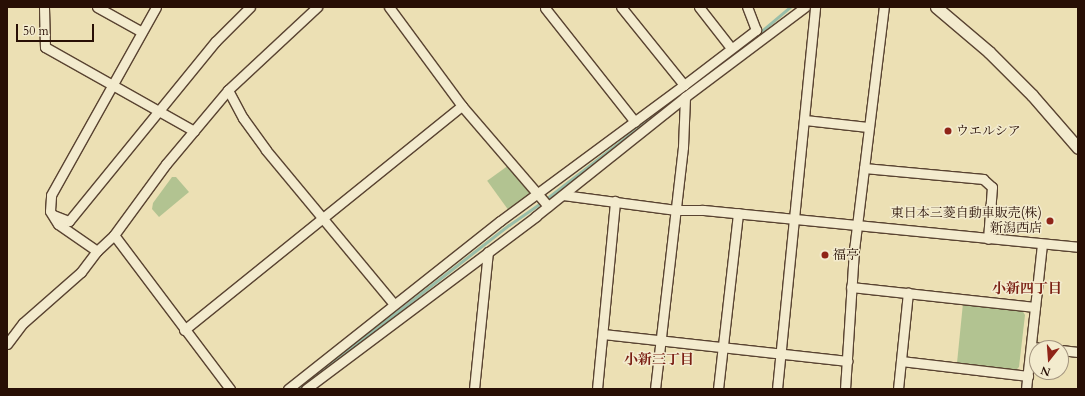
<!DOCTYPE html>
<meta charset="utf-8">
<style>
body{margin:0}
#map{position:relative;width:1085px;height:396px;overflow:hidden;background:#ece0b4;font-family:Cardo,"Noto Serif JP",serif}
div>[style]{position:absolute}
.green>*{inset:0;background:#b2c391;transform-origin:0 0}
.stream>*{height:3px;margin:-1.5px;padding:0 1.5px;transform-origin:1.5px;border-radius:1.5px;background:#99bea9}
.roads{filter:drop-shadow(1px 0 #594331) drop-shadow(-1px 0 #594331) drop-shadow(0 1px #594331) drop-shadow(0 -1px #594331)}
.minor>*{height:9px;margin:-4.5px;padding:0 4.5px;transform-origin:4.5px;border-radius:4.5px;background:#f3ebce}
.tertiary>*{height:11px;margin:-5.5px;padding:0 5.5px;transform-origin:5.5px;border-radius:5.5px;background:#f3ebce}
.dots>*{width:11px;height:11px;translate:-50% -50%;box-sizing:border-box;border:2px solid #f3ebce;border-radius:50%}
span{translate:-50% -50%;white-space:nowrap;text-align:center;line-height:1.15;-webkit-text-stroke:3px #f3ebce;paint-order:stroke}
.poi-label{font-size:13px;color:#280f05}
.left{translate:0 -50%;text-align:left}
.right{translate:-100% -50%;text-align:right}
.neighbourhood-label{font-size:14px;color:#7a1f14;font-weight:700}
.frame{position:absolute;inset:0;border:8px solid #280f05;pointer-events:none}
.north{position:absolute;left:1029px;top:340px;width:40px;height:40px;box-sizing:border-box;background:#f3ebce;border:1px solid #a2937e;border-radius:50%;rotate:197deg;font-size:11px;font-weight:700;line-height:16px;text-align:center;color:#280f05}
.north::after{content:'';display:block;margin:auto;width:14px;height:18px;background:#8f2418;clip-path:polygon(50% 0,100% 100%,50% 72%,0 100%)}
.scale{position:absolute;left:16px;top:24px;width:78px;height:18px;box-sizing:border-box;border:2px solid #280f05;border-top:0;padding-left:5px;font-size:12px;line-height:14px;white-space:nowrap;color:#280f05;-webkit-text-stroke:3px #f3ebce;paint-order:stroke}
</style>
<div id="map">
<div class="green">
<i style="left:509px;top:165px;width:36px;height:27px;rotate:54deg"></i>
<i style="clip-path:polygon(172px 177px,176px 177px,189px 192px,159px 217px,152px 209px,153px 203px)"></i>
<i style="clip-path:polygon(963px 303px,1022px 310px,1025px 315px,1019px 367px,1016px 370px,957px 363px)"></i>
</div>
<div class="stream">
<i style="left:758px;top:34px;width:42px;rotate:-40.2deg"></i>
<i style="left:700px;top:80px;width:53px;rotate:-38.8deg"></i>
<i style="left:298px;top:389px;width:267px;rotate:-37.9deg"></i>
<i style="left:509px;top:225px;width:40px;rotate:-34.9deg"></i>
<i style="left:542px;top:202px;width:160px;rotate:-37.7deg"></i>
</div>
<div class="roads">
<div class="minor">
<i style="left:44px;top:7px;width:40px;rotate:88.6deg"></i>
<i style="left:45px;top:47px;width:171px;rotate:29.4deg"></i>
<i style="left:97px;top:7px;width:51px;rotate:29.1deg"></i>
<i style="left:389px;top:7px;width:123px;rotate:53.6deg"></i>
<i style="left:462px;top:106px;width:132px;rotate:49.3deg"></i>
<i style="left:699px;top:7px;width:52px;rotate:52deg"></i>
<i style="left:545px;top:8px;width:145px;rotate:51.7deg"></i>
<i style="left:684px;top:85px;width:91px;rotate:-37.4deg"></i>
<i style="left:756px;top:30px;width:25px;rotate:-111deg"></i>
<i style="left:228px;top:90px;width:32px;rotate:62deg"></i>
<i style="left:243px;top:118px;width:39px;rotate:54deg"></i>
<i style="left:266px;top:150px;width:200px;rotate:50.3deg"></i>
<i style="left:805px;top:120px;width:63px;rotate:6.3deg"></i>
<i style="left:864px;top:168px;width:120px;rotate:5.3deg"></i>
<i style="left:983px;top:179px;width:12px;rotate:42deg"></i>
<i style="left:992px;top:187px;width:52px;rotate:94.4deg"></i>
<i style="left:563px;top:195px;width:114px;rotate:7.6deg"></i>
<i style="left:676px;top:210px;width:27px"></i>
<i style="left:703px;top:210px;width:377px;rotate:5.6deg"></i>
<i style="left:53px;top:215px;width:17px;rotate:21deg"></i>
<i style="left:69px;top:221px;width:232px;rotate:-50.8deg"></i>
<i style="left:216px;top:41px;width:48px;rotate:-45deg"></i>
<i style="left:114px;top:235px;width:193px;rotate:53deg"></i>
<i style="left:97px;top:251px;width:47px;rotate:-145.3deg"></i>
<i style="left:58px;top:224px;width:15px;rotate:-122deg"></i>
<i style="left:50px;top:211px;width:16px;rotate:-86deg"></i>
<i style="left:51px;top:195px;width:215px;rotate:-60.8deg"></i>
<i style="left:851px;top:287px;width:185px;rotate:6.2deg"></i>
<i style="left:184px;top:330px;width:357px;rotate:-38.9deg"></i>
<i style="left:603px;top:334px;width:246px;rotate:6.3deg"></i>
<i style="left:7px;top:344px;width:26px;rotate:-53deg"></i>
<i style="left:23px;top:323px;width:77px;rotate:-41.3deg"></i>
<i style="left:81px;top:272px;width:26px;rotate:-53deg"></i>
<i style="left:97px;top:251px;width:23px;rotate:-43deg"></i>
<i style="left:114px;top:235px;width:88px;rotate:-53.8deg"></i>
<i style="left:166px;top:164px;width:97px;rotate:-50deg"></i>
<i style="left:228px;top:90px;width:122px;rotate:-43deg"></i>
<i style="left:1031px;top:347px;width:12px;rotate:5deg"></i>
<i style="left:1061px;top:350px;width:17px;rotate:7deg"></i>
<i style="left:901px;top:361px;width:128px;rotate:6.7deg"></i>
<i style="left:288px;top:389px;width:270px;rotate:-38.4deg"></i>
<i style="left:500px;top:221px;width:229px;rotate:-36.5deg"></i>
<i style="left:684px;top:85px;width:100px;rotate:-128.9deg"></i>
<i style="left:306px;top:389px;width:288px;rotate:-36.9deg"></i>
<i style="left:536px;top:216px;width:191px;rotate:-38.6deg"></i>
<i style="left:685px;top:97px;width:150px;rotate:-36.9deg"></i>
<i style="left:474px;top:389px;width:138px;rotate:-84.2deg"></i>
<i style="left:597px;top:389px;width:189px;rotate:-84.5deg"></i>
<i style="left:655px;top:389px;width:244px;rotate:-83.4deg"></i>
<i style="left:683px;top:147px;width:50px;rotate:-87.7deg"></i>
<i style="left:718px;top:389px;width:177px;rotate:-83.5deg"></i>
<i style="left:777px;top:389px;width:384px;rotate:-84.3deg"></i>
<i style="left:845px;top:389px;width:139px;rotate:-86.3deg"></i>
<i style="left:854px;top:250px;width:245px;rotate:-83deg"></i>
<i style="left:898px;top:389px;width:97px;rotate:-84.1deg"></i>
<i style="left:1026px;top:389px;width:146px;rotate:-83.7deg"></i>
</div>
<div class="tertiary">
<i style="left:936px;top:7px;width:70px;rotate:40.3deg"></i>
<i style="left:989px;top:52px;width:61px;rotate:45deg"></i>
<i style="left:1032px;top:95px;width:70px;rotate:49deg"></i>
</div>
</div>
<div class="dots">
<i style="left:948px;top:131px;background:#8f2418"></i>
<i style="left:1050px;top:221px;background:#8f2418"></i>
<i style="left:825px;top:255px;background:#8f2418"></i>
</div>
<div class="poi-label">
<span class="left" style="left:956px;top:131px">ウエルシア</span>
<span class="right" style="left:1042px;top:221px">東日本三菱自動車販売(株)<br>新潟西店</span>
<span class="left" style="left:833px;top:255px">福亭</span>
</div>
<div class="neighbourhood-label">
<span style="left:1027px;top:289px">小新四丁目</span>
<span style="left:659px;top:360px">小新三丁目</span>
</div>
<div class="frame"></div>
<div class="north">N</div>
<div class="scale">50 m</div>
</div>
